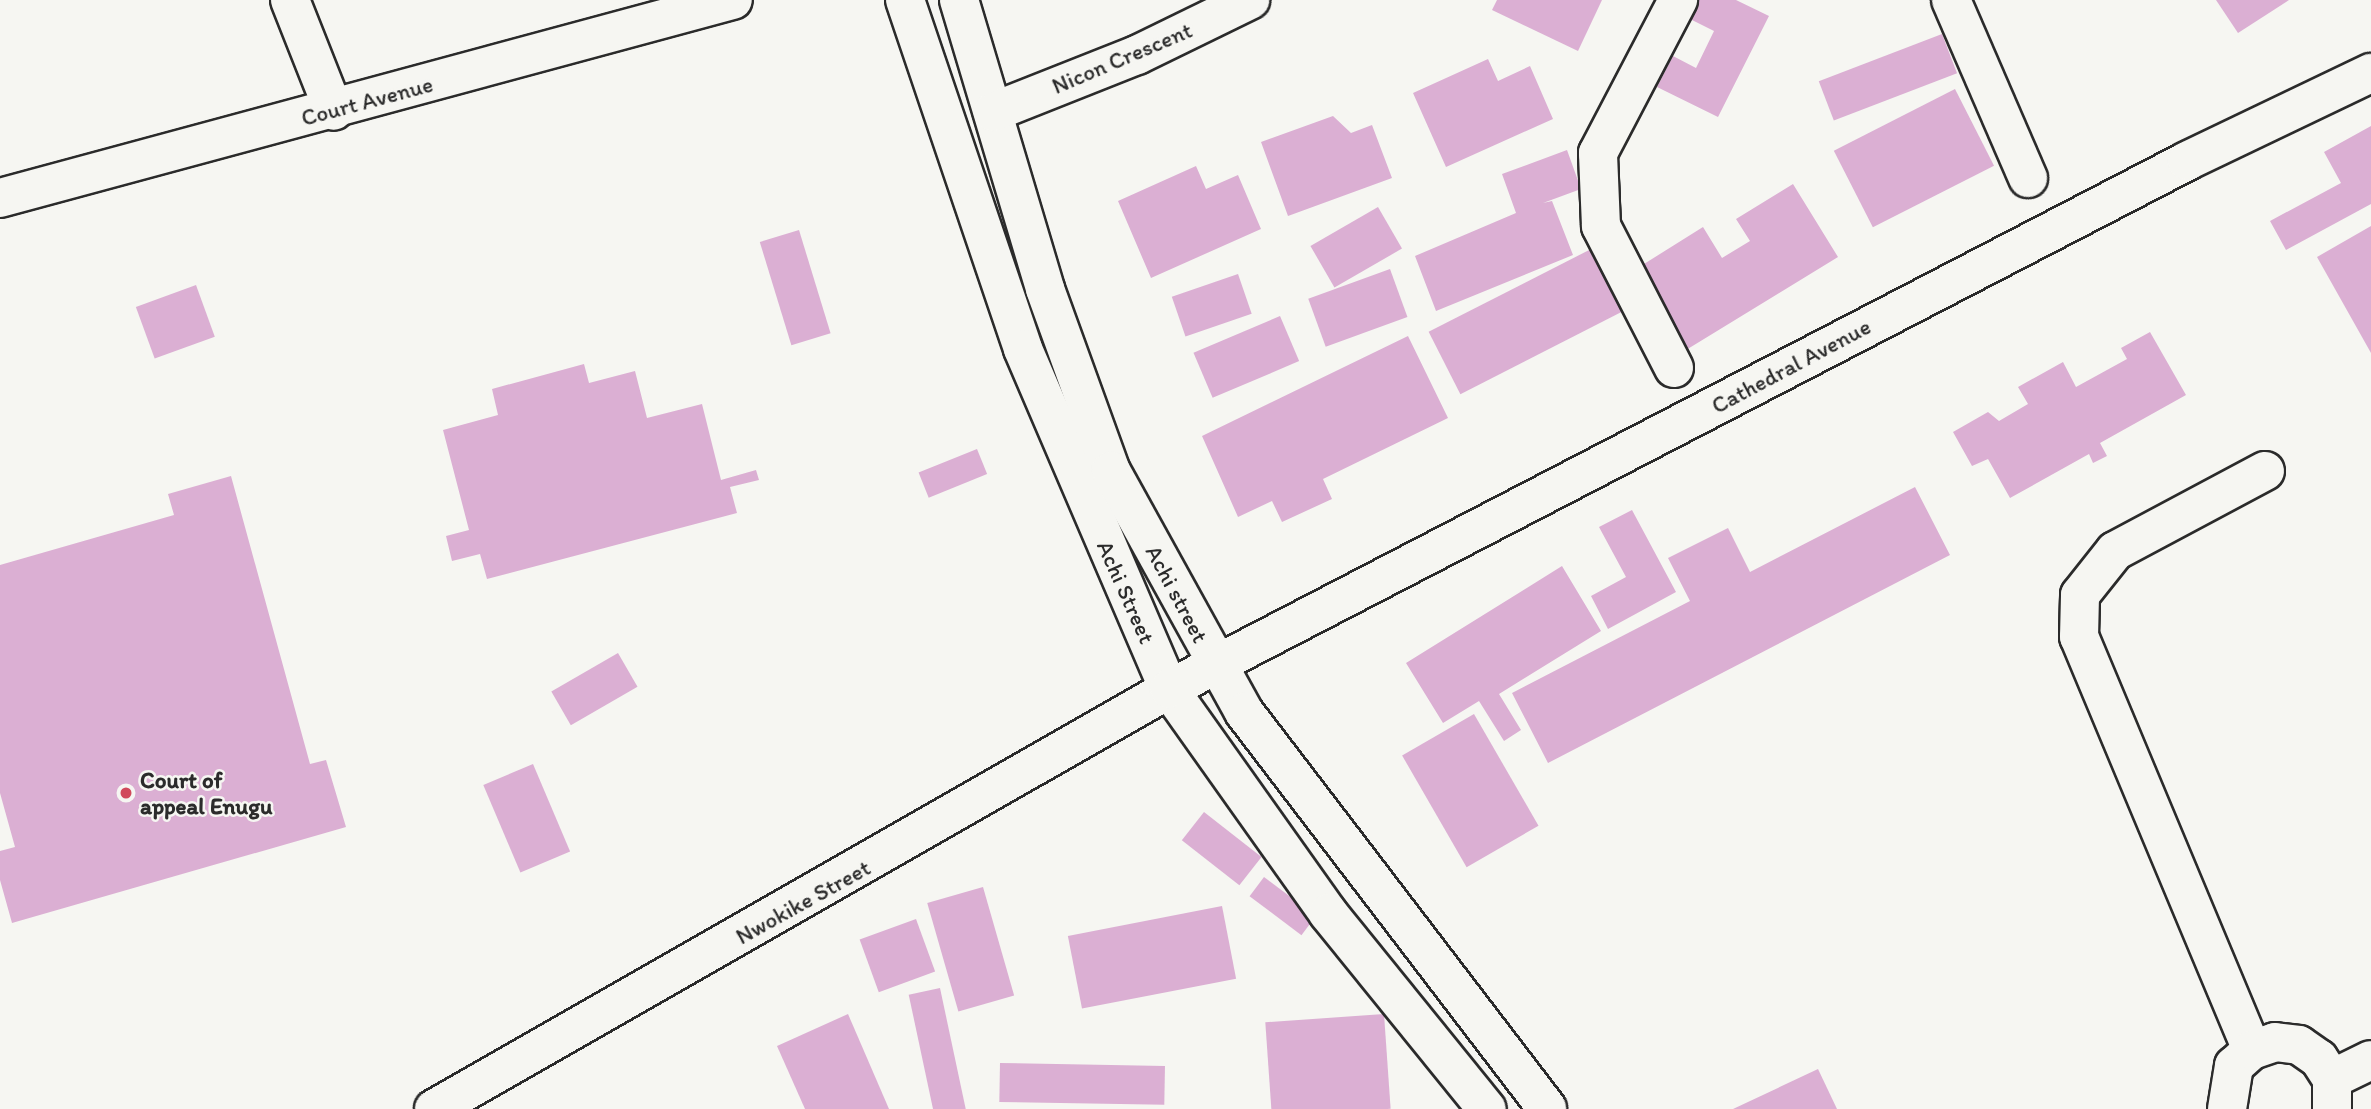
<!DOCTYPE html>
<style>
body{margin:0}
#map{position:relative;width:2371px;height:1109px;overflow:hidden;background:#f6f6f2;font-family:Itim,sans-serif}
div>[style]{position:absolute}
.building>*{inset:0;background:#dbafd3;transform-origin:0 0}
.roads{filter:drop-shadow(2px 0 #2b2b2b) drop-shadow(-2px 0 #2b2b2b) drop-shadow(0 2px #2b2b2b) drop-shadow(0 -2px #2b2b2b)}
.minor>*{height:38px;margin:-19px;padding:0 19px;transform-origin:19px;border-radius:19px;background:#f6f6f2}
.dots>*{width:19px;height:19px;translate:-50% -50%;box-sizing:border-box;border:4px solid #f6f6f2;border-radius:50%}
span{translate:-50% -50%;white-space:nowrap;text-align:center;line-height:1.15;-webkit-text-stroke:5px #f6f6f2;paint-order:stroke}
.street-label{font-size:23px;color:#2b2b2b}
.poi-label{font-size:23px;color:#2b2b2b;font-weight:700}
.left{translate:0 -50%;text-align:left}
</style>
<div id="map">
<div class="building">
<i style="clip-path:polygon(1497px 0,1602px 0,1578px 51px,1492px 10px)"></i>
<i style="clip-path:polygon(1699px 0,1736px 0,1769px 16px,1718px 117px,1657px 87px,1673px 56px,1696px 68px,1714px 31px,1690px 19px)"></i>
<i style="clip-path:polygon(2216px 0,2289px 0,2238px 33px)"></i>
<i style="left:1942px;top:34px;width:42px;height:132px;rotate:69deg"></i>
<i style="clip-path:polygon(1488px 59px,1498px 81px,1530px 66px,1553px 119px,1446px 167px,1413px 93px)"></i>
<i style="left:1955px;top:89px;width:86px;height:136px;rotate:63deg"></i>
<i style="clip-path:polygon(1333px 116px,1351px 133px,1372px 125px,1392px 178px,1288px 216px,1261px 142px)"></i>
<i style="clip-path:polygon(2371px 126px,2371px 204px,2286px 250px,2270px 221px,2341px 183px,2324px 152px)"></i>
<i style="clip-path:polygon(1567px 150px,1581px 189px,1543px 203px,1552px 201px,1573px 255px,1436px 311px,1415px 256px,1516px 213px,1502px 174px)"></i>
<i style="clip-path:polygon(1196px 166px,1206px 189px,1238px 175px,1261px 229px,1151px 278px,1118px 201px)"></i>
<i style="clip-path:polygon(1793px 184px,1838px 257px,1686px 350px,1636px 269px,1703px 227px,1722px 258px,1750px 241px,1736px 219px)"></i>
<i style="left:1378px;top:207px;width:48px;height:78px;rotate:60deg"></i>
<i style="clip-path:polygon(2371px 226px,2371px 353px,2317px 257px)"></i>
<i style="left:799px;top:230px;width:108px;height:41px;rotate:73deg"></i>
<i style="left:1597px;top:246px;width:70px;height:189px;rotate:63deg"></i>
<i style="left:1390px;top:269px;width:51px;height:87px;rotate:70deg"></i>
<i style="left:1238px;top:274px;width:42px;height:70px;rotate:71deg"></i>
<i style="left:196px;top:285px;width:55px;height:64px;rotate:70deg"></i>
<i style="left:1280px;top:316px;width:49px;height:94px;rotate:67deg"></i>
<i style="clip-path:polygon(2150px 332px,2186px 395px,2100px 443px,2107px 456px,2093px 463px,2089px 454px,2010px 498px,1988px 459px,1972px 466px,1953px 432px,1988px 412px,1999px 421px,2028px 404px,2018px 387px,2063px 362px,2076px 387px,2127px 359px,2121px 348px)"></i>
<i style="clip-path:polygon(1408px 336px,1448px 418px,1323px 479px,1332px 499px,1282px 522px,1272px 501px,1238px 517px,1202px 436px)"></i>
<i style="clip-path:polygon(584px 364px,589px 383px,635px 371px,647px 418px,702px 404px,721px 480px,756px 470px,759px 480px,730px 487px,737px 513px,487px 579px,480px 554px,452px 561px,446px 536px,469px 530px,443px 430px,498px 415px,492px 389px)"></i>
<i style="left:977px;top:449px;width:27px;height:63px;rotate:68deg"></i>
<i style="clip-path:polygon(231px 476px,310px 764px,326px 760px,346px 827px,12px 923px,0 880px,0 851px,15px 847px,0 793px,0 565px,174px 515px,168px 494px)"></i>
<i style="clip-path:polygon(1915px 487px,1950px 555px,1548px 763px,1512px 693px,1690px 601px,1668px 558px,1728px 528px,1750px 572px)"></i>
<i style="clip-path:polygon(1632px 510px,1676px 592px,1608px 629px,1591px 596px,1626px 577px,1599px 527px)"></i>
<i style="clip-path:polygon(1562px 566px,1601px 631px,1499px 694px,1521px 730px,1504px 741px,1479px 701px,1443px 723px,1406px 663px)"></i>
<i style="left:618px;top:653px;width:39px;height:77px;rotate:60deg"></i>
<i style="left:1474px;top:714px;width:129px;height:83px;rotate:60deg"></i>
<i style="left:533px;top:764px;width:95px;height:54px;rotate:67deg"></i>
<i style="left:1204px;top:812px;width:73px;height:36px;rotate:38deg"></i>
<i style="left:1264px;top:877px;width:65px;height:24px;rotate:37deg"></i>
<i style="left:983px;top:887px;width:113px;height:58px;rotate:74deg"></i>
<i style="left:1222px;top:906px;width:74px;height:157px;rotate:79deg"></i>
<i style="left:916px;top:919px;width:56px;height:60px;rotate:70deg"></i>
<i style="left:940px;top:988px;width:124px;height:32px;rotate:78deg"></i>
<i style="clip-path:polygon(848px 1014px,889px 1109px,805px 1109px,777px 1046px)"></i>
<i style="left:1384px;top:1014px;width:95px;height:119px;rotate:86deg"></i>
<i style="left:1000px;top:1063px;width:165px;height:39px;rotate:1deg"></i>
<i style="clip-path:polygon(1818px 1069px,1837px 1109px,1733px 1109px)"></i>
</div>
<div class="roads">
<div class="minor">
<i style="left:290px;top:0;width:119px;rotate:68.4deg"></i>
<i style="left:905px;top:0;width:368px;rotate:71.3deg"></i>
<i style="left:1023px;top:349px;width:370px;rotate:66.8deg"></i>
<i style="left:1169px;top:689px;width:275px;rotate:54.6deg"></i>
<i style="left:1328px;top:913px;width:252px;rotate:51deg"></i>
<i style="left:959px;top:0;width:302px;rotate:73.4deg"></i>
<i style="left:1045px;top:289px;width:194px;rotate:70.1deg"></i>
<i style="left:1111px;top:471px;width:275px;rotate:61.1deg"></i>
<i style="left:1244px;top:712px;width:499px;rotate:52.6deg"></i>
<i style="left:1951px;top:0;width:194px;rotate:66.6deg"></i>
<i style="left:993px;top:112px;width:155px;rotate:-21.6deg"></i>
<i style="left:1137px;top:55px;width:126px;rotate:-26deg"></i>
<i style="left:0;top:198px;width:759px;rotate:-15.12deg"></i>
<i style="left:1674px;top:368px;width:160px;rotate:-117.2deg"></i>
<i style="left:1601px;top:226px;width:73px;rotate:-92.4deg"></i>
<i style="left:1598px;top:153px;width:173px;rotate:-62.4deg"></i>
<i style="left:2252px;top:1050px;width:448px;rotate:-112.7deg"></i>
<i style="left:2079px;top:637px;width:42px;rotate:-88.6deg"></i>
<i style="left:2080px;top:595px;width:56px;rotate:-51.5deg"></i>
<i style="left:2115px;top:551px;width:170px;rotate:-28.1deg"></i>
<i style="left:2332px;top:1079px;width:43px;rotate:-26deg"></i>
<i style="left:434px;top:1109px;width:847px;rotate:-29.74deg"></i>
<i style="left:1169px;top:689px;width:1147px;rotate:-27.41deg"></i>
<i style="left:2187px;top:161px;width:204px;rotate:-25.6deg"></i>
<i style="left:2227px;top:1109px;width:44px;rotate:-80.8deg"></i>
<i style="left:2234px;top:1066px;width:24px;rotate:-42deg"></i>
<i style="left:2252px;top:1050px;width:24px;rotate:-19deg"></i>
<i style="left:2275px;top:1042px;width:24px;rotate:7deg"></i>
<i style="left:2299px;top:1045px;width:24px;rotate:35deg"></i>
<i style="left:2319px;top:1059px;width:24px;rotate:57deg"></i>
<i style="left:2332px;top:1079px;width:30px;rotate:90deg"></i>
</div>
</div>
<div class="dots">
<i style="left:126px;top:793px;background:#d1495b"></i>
</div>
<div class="street-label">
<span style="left:1122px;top:58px;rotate:-23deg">Nicon Crescent</span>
<span style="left:367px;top:101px;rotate:-15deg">Court Avenue</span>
<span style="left:1791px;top:366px;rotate:-28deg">Cathedral Avenue</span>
<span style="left:1126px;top:592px;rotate:66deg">Achi Street</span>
<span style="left:1177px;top:594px;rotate:62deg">Achi street</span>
<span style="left:803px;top:902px;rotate:-29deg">Nwokike Street</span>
</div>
<div class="poi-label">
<span class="left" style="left:140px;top:793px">Court of<br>appeal Enugu</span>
</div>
</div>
